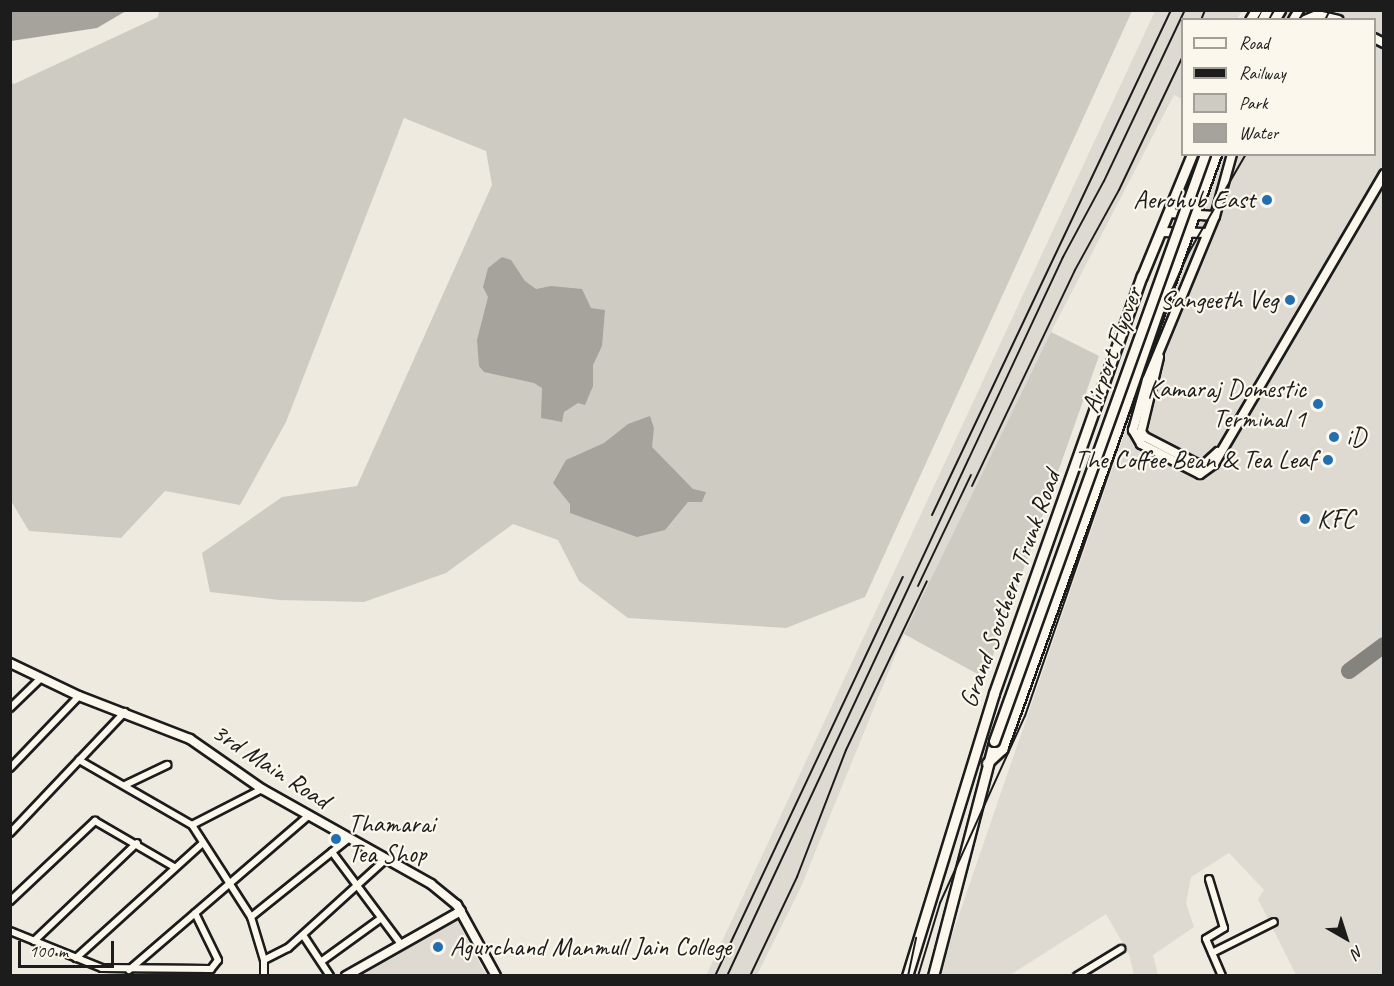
<!DOCTYPE html>
<style>
body{margin:0}
#map{position:relative;width:1394px;height:986px;overflow:hidden;background:#eeeadf;font-family:Caveat,sans-serif}
div>[style]{position:absolute}
.built>*{inset:0;background:#dedad1}
.green>*{inset:0;background:#ceccc2}
.water>*{inset:0;background:#a6a39d}
.taxiway>*{height:16px;margin:-8px;padding:0 8px;transform-origin:8px;border-radius:8px;background:#85837e}
.roads{filter:drop-shadow(2px 0 #1c1c1c) drop-shadow(-2px 0 #1c1c1c) drop-shadow(0 2px #1c1c1c) drop-shadow(0 -2px #1c1c1c)}
.minor>*{height:6px;margin:-3px;padding:0 3px;transform-origin:3px;border-radius:3px;background:#fbf7ec}
.tertiary>*{height:8px;margin:-4px;padding:0 4px;transform-origin:4px;border-radius:4px;background:#fbf7ec}
.primary>*{height:9px;margin:-4.5px;padding:0 4.5px;transform-origin:4.5px;border-radius:4.5px;background:#fbf7ec}
.rail>*{height:2px;margin:-1px;padding:0 1px;transform-origin:1px;border-radius:1px;background:#1c1c1c}
.bridges{filter:drop-shadow(2px 0 #1c1c1c) drop-shadow(-2px 0 #1c1c1c) drop-shadow(0 2px #1c1c1c) drop-shadow(0 -2px #1c1c1c)}
.primary-bridge>*{height:9px;margin:-4.5px;padding:0 4.5px;transform-origin:4.5px;border-radius:4.5px;background:#fbf7ec}
.dots>*{width:16px;height:16px;translate:-50% -50%;box-sizing:border-box;border:3px solid #fbf7ec;border-radius:50%}
span{translate:-50% -50%;white-space:nowrap;text-align:center;line-height:1.15;-webkit-text-stroke:4.5px #fbf7ec;paint-order:stroke}
.poi-label{font-size:26px;color:#1c1c1c}
.right{translate:-100% -50%;text-align:right}
.left{translate:0 -50%;text-align:left}
.street-label{font-size:26px;color:#1c1c1c}
.frame{position:absolute;inset:0;border:12px solid #1c1c1c;pointer-events:none}
.legend{position:absolute;left:1181px;top:18px;width:195px;height:138px;box-sizing:border-box;background:#fbf7ec;border:2px solid #a29f99;margin:0;padding:8px 10px;list-style:none;font-size:18px;color:#1c1c1c}
.legend li{display:flex;align-items:center;gap:12px;height:30px}
.legend b{width:30px;border:2px solid #a29f99}
.north{position:absolute;left:1316px;top:908px;width:60px;height:60px;-webkit-text-stroke:4px #fbf7ec;paint-order:stroke;rotate:141deg;font-size:16px;font-weight:700;line-height:24px;text-align:center;color:#1c1c1c}
.north::after{content:'';display:block;margin:auto;width:21px;height:27px;background:#1c1c1c;clip-path:polygon(50% 0,100% 100%,50% 72%,0 100%)}
.scale{position:absolute;left:18px;top:941px;width:96px;height:27px;box-sizing:border-box;border:3px solid #1c1c1c;border-top:0;padding-left:8px;font-size:18px;line-height:21px;white-space:nowrap;color:#1c1c1c;-webkit-text-stroke:4px #fbf7ec;paint-order:stroke}
</style>
<div id="map">
<div class="built">
<i style="clip-path:polygon(1155px 11px,1242px 11px,1237px 19px,1182px 20px,1182px 99px,1174px 95px,1051px 332px,904px 634px,801px 887px,757px 975px,706px 976px)"></i>
<i style="clip-path:polygon(1284px 11px,1383px 11px,1383px 975px,1296px 975px,1258px 899px,1264px 890px,1229px 853px,1191px 877px,1186px 903px,1194px 927px,1153px 955px,1158px 975px,1134px 975px,1129px 954px,1106px 914px,1010px 975px,938px 976px,1220px 155px,1374px 154px,1374px 20px,1278px 19px)"></i>
<i style="clip-path:polygon(456px 918px,486px 975px,352px 976px)"></i>
</div>
<div class="green">
<i style="clip-path:polygon(159px 11px,1132px 11px,865px 597px,786px 628px,628px 618px,579px 581px,558px 540px,513px 524px,446px 573px,364px 602px,279px 600px,210px 592px,202px 553px,282px 497px,357px 486px,492px 185px,486px 151px,404px 118px,286px 422px,240px 505px,165px 491px,121px 538px,29px 531px,11px 501px,11px 82px,14px 84px,158px 17px)"></i>
<i style="clip-path:polygon(1051px 332px,1099px 356px,985px 678px,904px 634px)"></i>
</div>
<div class="water">
<i style="clip-path:polygon(11px 10px,126px 10px,126px 11px,97px 28px,11px 41px)"></i>
<i style="clip-path:polygon(502px 257px,511px 260px,525px 281px,536px 289px,551px 286px,582px 289px,591px 308px,605px 310px,602px 346px,593px 365px,593px 386px,585px 405px,578px 403px,564px 412px,562px 422px,541px 418px,542px 388px,534px 383px,484px 372px,479px 366px,477px 340px,488px 297px,483px 287px,488px 268px)"></i>
<i style="clip-path:polygon(650px 416px,654px 428px,652px 447px,693px 489px,706px 492px,702px 502px,688px 502px,665px 530px,637px 537px,570px 513px,570px 504px,553px 483px,566px 460px,604px 443px,628px 424px)"></i>
</div>
<div class="taxiway">
<i style="left:1349px;top:671px;width:44px;rotate:-36.6deg"></i>
</div>
<div class="roads">
<div class="minor">
<i style="left:10px;top:708px;width:43px;rotate:-44.1deg"></i>
<i style="left:79px;top:760px;width:130px;rotate:29.9deg"></i>
<i style="left:192px;top:825px;width:109px;rotate:57.3deg"></i>
<i style="left:251px;top:917px;width:45px;rotate:73.2deg"></i>
<i style="left:264px;top:960px;width:16px;rotate:90deg"></i>
<i style="left:10px;top:768px;width:100px;rotate:-46.2deg"></i>
<i style="left:125px;top:785px;width:47px;rotate:-25.5deg"></i>
<i style="left:192px;top:825px;width:79px;rotate:-27.2deg"></i>
<i style="left:10px;top:833px;width:167px;rotate:-46.5deg"></i>
<i style="left:332px;top:852px;width:114px;rotate:53.2deg"></i>
<i style="left:1209px;top:879px;width:51px;rotate:73deg"></i>
<i style="left:1224px;top:928px;width:21px;rotate:149deg"></i>
<i style="left:1206px;top:939px;width:40px;rotate:66.6deg"></i>
<i style="left:10px;top:901px;width:117px;rotate:-43.3deg"></i>
<i style="left:95px;top:821px;width:91px;rotate:30.2deg"></i>
<i style="left:251px;top:917px;width:124px;rotate:-38.8deg"></i>
<i style="left:10px;top:931px;width:99px;rotate:21.9deg"></i>
<i style="left:102px;top:968px;width:109px;rotate:0.5deg"></i>
<i style="left:211px;top:969px;width:11px;rotate:-52deg"></i>
<i style="left:218px;top:960px;width:52px;rotate:-116.1deg"></i>
<i style="left:303px;top:935px;width:49px;rotate:56.6deg"></i>
<i style="left:34px;top:941px;width:142px;rotate:-43.6deg"></i>
<i style="left:1212px;top:953px;width:69px;rotate:-26.6deg"></i>
<i style="left:76px;top:958px;width:171px;rotate:-42.2deg"></i>
<i style="left:264px;top:960px;width:27px;rotate:-27deg"></i>
<i style="left:288px;top:948px;width:132px;rotate:-42.2deg"></i>
<i style="left:322px;top:961px;width:72px;rotate:-35.9deg"></i>
<i style="left:129px;top:970px;width:236px;rotate:-40.7deg"></i>
<i style="left:1077px;top:976px;width:52px;rotate:-31.5deg"></i>
</div>
<div class="tertiary">
<i style="left:1293px;top:20px;width:12px;rotate:-59deg"></i>
<i style="left:1305px;top:20px;width:13px;rotate:-23deg"></i>
<i style="left:1317px;top:15px;width:22px;rotate:13deg"></i>
<i style="left:1374px;top:38px;width:11px;rotate:27deg"></i>
<i style="left:1232px;top:154px;width:64px;rotate:105.3deg"></i>
<i style="left:1215px;top:216px;width:178px;rotate:112.5deg"></i>
<i style="left:1147px;top:380px;width:52px;rotate:105.6deg"></i>
<i style="left:1133px;top:430px;width:16px;rotate:60deg"></i>
<i style="left:1141px;top:444px;width:66px;rotate:27deg"></i>
<i style="left:1200px;top:474px;width:17px;rotate:-36deg"></i>
<i style="left:1214px;top:464px;width:336px;rotate:-59.6deg"></i>
<i style="left:1169px;top:213px;width:46px;rotate:3.7deg"></i>
<i style="left:1161px;top:232px;width:46px;rotate:1.2deg"></i>
<i style="left:1159px;top:357px;width:77px;rotate:103.5deg"></i>
<i style="left:1141px;top:432px;width:6px;rotate:51deg"></i>
<i style="left:1145px;top:437px;width:59px;rotate:27.4deg"></i>
<i style="left:1197px;top:464px;width:9px;rotate:-6deg"></i>
<i style="left:1206px;top:463px;width:16px;rotate:-43deg"></i>
<i style="left:10px;top:663px;width:76px;rotate:25.6deg"></i>
<i style="left:79px;top:696px;width:119px;rotate:21.2deg"></i>
<i style="left:190px;top:739px;width:88px;rotate:34.8deg"></i>
<i style="left:262px;top:789px;width:194px;rotate:29.3deg"></i>
<i style="left:431px;top:884px;width:33px;rotate:39deg"></i>
<i style="left:457px;top:905px;width:81px;rotate:61.2deg"></i>
<i style="left:346px;top:976px;width:132px;rotate:-29.5deg"></i>
</div>
<div class="primary">
<i style="left:1250px;top:20px;width:12px;rotate:-59deg"></i>
<i style="left:1262px;top:20px;width:11px;rotate:-63deg"></i>
<i style="left:1274px;top:20px;width:12px;rotate:-59deg"></i>
<i style="left:987px;top:763px;width:21px;rotate:-43deg"></i>
<i style="left:1002px;top:749px;width:632px;rotate:-70.22deg"></i>
<i style="left:907px;top:976px;width:296px;rotate:-72.9deg"></i>
<i style="left:994px;top:693px;width:442px;rotate:-70.5deg"></i>
<i style="left:1142px;top:276px;width:132px;rotate:-67.7deg"></i>
<i style="left:933px;top:976px;width:243px;rotate:-75.4deg"></i>
</div>
</div>
<div class="rail">
<i style="left:1201px;top:20px;width:11px;rotate:-68deg"></i>
<i style="left:1325px;top:20px;width:11px;rotate:-63deg"></i>
<i style="left:972px;top:486px;width:239px;rotate:-64.5deg"></i>
<i style="left:1075px;top:270px;width:91px;rotate:-61.2deg"></i>
<i style="left:1119px;top:190px;width:146px;rotate:-64.5deg"></i>
<i style="left:932px;top:515px;width:559px;rotate:-64.67deg"></i>
<i style="left:918px;top:586px;width:123px;rotate:-64.5deg"></i>
<i style="left:715px;top:976px;width:441px;rotate:-64.8deg"></i>
<i style="left:727px;top:976px;width:794px;rotate:-64.95deg"></i>
<i style="left:1063px;top:257px;width:86px;rotate:-61.7deg"></i>
<i style="left:1104px;top:181px;width:189px;rotate:-64.7deg"></i>
<i style="left:750px;top:976px;width:110px;rotate:-64.6deg"></i>
<i style="left:797px;top:877px;width:136px;rotate:-68.9deg"></i>
<i style="left:846px;top:750px;width:187px;rotate:-64.4deg"></i>
<i style="left:908px;top:976px;width:39px;rotate:-78deg"></i>
<i style="left:918px;top:976px;width:76px;rotate:-73.2deg"></i>
<i style="left:940px;top:903px;width:205px;rotate:-65.6deg"></i>
<i style="left:1025px;top:716px;width:451px;rotate:-71deg"></i>
<i style="left:1172px;top:290px;width:42px;rotate:-65.9deg"></i>
<i style="left:1189px;top:252px;width:113px;rotate:-59.8deg"></i>
</div>
<div class="bridges">
<div class="primary-bridge">
<i style="left:994px;top:741px;width:624px;rotate:-70.23deg"></i>
</div>
</div>
<div class="dots">
<i style="left:1267px;top:200px;background:#1f6fb2"></i>
<i style="left:1290px;top:300px;background:#1f6fb2"></i>
<i style="left:1318px;top:404px;background:#1f6fb2"></i>
<i style="left:1334px;top:437px;background:#1f6fb2"></i>
<i style="left:1328px;top:460px;background:#1f6fb2"></i>
<i style="left:1305px;top:519px;background:#1f6fb2"></i>
<i style="left:336px;top:839px;background:#1f6fb2"></i>
<i style="left:438px;top:947px;background:#1f6fb2"></i>
</div>
<div class="poi-label">
<span class="right" style="left:1255px;top:200px">Aerohub East</span>
<span class="right" style="left:1278px;top:300px">Sangeeth Veg</span>
<span class="right" style="left:1306px;top:404px">Kamaraj Domestic<br>Terminal 1</span>
<span class="left" style="left:1346px;top:437px">iD</span>
<span class="right" style="left:1316px;top:460px">The Coffee Bean &amp; Tea Leaf</span>
<span class="left" style="left:1317px;top:519px">KFC</span>
<span class="left" style="left:348px;top:839px">Thamarai<br>Tea Shop</span>
<span class="left" style="left:450px;top:947px">Agurchand Manmull Jain College</span>
</div>
<div class="street-label">
<span style="left:1112px;top:350px;rotate:-70deg">Airport Flyover</span>
<span style="left:1010px;top:589px;rotate:-70deg">Grand Southern Trunk Road</span>
<span style="left:271px;top:766px;rotate:33deg">3rd Main Road</span>
</div>
<div class="frame"></div>
<ul class="legend">
<li><b style="height:8px;background:#fbf7ec"></b>Road</li>
<li><b style="height:8px;background:#1c1c1c"></b>Railway</li>
<li><b style="height:16px;background:#ceccc2"></b>Park</li>
<li><b style="height:16px;background:#a6a39d"></b>Water</li>
</ul>
<div class="north">N</div>
<div class="scale">100 m</div>
</div>
